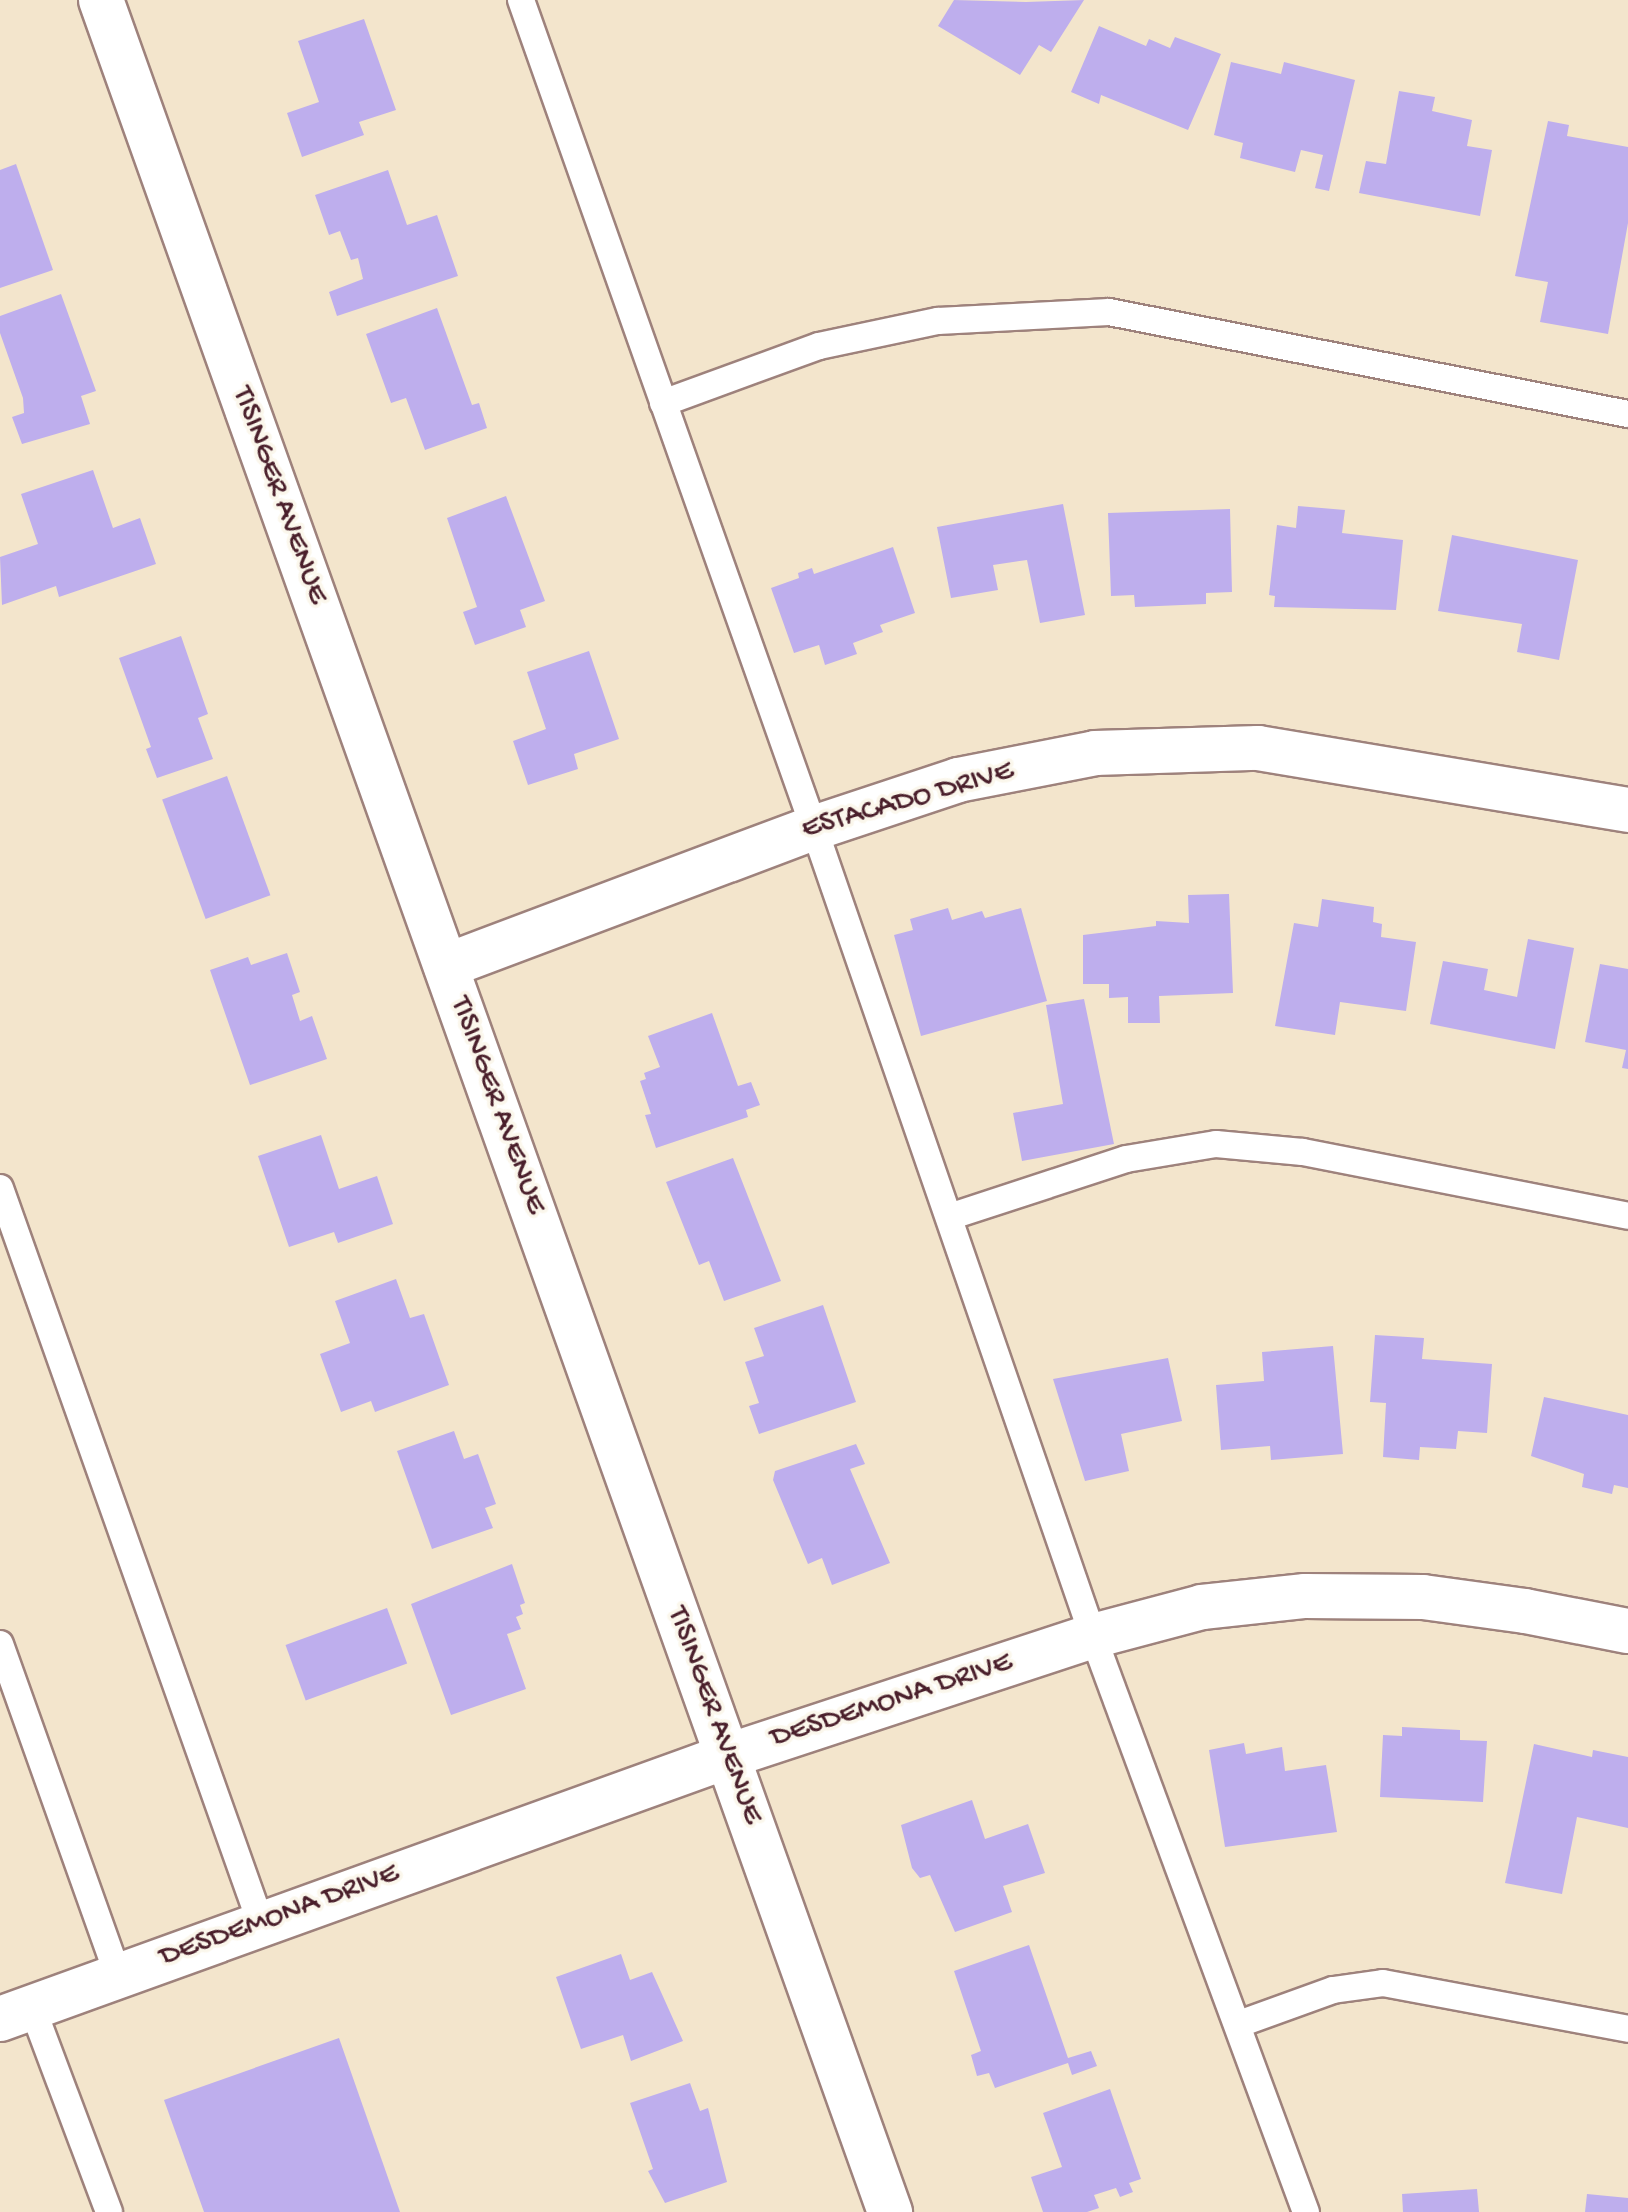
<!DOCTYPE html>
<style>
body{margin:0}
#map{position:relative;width:1628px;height:2212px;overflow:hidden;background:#f3e5cc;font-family:"Gochi Hand",sans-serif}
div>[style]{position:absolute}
.building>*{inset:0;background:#beaeed;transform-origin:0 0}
.roads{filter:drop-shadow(2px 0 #9e827c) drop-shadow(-2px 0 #9e827c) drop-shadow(0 2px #9e827c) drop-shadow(0 -2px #9e827c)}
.lane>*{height:26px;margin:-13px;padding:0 13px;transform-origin:13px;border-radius:13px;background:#fff}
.street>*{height:44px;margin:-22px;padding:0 22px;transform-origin:22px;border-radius:22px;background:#fff}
span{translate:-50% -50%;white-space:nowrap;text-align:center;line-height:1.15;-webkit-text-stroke:7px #fbf7ec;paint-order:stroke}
.street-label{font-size:30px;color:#4a1f2b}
</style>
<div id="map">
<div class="building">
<i style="clip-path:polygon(954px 0,1026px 2px,1084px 0,1051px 52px,1039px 45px,1020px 75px,938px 26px)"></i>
<i style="clip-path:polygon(364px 19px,396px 110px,359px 122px,364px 135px,302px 157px,287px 113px,319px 102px,298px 41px)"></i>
<i style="clip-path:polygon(1099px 26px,1146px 46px,1149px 39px,1170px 48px,1175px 37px,1221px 54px,1188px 130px,1101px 95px,1099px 104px,1071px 92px)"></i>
<i style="clip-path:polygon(1231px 62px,1281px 74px,1284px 62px,1355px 80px,1329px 191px,1315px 188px,1323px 155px,1301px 150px,1295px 172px,1240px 158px,1243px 143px,1214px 135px)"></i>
<i style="clip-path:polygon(1399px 91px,1435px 97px,1432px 111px,1472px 120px,1467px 146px,1492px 150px,1480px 216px,1359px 193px,1366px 161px,1386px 164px)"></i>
<i style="clip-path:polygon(1548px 121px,1569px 125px,1567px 136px,1628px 147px,1628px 223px,1608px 334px,1540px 322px,1548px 282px,1515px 276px)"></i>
<i style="clip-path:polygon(16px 164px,53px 270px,0 288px,0 170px)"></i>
<i style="clip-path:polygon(388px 170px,407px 225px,437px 215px,458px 276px,337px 316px,329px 292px,363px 279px,358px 258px,351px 260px,340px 231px,329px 235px,315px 195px)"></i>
<i style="clip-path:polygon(61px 294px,96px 391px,81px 396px,90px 424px,22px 444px,12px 417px,24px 413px,23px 398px,0 333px,0 316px)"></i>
<i style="clip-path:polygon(437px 308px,472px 405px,479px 403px,487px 428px,425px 450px,406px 398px,391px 403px,366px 334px)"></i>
<i style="clip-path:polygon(93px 470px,113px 528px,140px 518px,156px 564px,59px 597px,56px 586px,2px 605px,0 557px,38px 544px,21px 494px)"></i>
<i style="clip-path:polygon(506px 496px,545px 601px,520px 610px,526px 627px,475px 645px,463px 612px,477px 607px,447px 518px)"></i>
<i style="clip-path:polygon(1063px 504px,1085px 615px,1040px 623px,1027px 560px,993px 565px,998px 590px,951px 598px,937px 527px)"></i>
<i style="clip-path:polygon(1298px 506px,1345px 510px,1342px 533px,1403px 540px,1396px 610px,1274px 607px,1275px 596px,1269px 595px,1277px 525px,1296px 528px)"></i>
<i style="clip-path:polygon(1230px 509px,1232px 592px,1206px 593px,1206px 604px,1135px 607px,1134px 595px,1111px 596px,1108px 513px)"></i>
<i style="clip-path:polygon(1452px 535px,1578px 560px,1559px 660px,1517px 652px,1522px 624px,1438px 611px)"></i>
<i style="clip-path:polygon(893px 547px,915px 613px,880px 625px,883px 632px,853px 643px,857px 654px,825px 665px,819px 645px,794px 653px,771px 588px,799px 578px,798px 573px,812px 568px,814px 574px)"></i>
<i style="clip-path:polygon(181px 636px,208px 714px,198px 718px,213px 759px,157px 778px,146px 749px,151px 747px,119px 658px)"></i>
<i style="clip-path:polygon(589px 651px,619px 739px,574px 754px,578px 769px,528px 785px,513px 741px,546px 729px,527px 672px)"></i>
<i style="left:227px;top:776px;width:127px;height:69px;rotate:70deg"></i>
<i style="clip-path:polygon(1229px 894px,1233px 993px,1159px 996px,1160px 1023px,1128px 1023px,1128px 997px,1109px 998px,1109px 984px,1083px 984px,1083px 935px,1156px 926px,1156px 921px,1189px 923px,1188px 895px)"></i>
<i style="clip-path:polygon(1322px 899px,1374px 907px,1373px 922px,1382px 924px,1381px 937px,1416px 942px,1406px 1011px,1340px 1002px,1335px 1035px,1275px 1026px,1294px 923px,1318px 927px)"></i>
<i style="clip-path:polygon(948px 908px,952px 920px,982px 911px,985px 918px,1021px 908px,1047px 1001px,921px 1036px,894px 935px,913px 930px,910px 919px)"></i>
<i style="clip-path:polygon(1528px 939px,1574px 948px,1555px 1049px,1430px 1024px,1443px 961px,1488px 969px,1484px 990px,1517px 997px)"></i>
<i style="clip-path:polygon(287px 953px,300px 992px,292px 995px,300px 1021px,312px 1016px,327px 1059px,250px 1085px,210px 970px,248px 957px,251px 965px)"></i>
<i style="clip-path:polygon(1600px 964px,1628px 969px,1628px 1069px,1622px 1068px,1626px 1050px,1585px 1042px)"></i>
<i style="clip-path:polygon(1084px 999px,1114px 1144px,1022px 1161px,1013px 1113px,1063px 1104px,1046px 1005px)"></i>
<i style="clip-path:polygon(712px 1013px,738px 1086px,751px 1082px,760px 1105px,746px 1110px,748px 1117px,656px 1148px,645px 1115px,651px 1114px,640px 1081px,646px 1079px,644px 1073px,660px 1067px,648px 1036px)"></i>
<i style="clip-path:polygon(321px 1135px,339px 1189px,377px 1176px,393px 1224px,338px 1243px,334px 1232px,289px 1247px,258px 1156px)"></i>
<i style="clip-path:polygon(733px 1158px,781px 1281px,724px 1301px,709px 1261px,699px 1265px,666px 1182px)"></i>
<i style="clip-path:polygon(396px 1279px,410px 1318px,424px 1314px,449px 1385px,375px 1412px,371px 1401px,341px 1412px,320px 1354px,350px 1343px,335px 1301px)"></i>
<i style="clip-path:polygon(823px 1305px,856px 1402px,759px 1434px,749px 1406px,759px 1403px,745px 1362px,764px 1356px,754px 1328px)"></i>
<i style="clip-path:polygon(1375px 1335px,1424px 1338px,1422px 1359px,1492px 1364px,1487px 1433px,1458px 1431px,1456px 1449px,1420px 1447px,1419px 1460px,1383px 1457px,1386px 1403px,1370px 1402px)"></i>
<i style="clip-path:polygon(1333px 1346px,1343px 1454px,1271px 1460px,1270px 1446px,1221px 1450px,1216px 1385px,1264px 1381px,1262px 1352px)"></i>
<i style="clip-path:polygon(1168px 1358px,1182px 1421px,1121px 1434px,1129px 1471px,1085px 1481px,1053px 1379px)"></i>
<i style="clip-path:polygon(1544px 1397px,1628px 1415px,1628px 1488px,1614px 1485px,1612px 1494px,1582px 1487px,1584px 1474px,1531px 1456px)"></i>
<i style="clip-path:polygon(454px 1431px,464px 1459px,478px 1454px,496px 1504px,485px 1508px,493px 1528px,432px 1549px,397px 1451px)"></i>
<i style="clip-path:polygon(856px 1444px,865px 1464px,850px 1469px,890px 1563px,832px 1585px,822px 1558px,808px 1564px,773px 1480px,775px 1471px)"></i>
<i style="clip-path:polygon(512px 1564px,525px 1603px,520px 1605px,523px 1614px,516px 1617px,521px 1629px,507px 1634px,526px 1689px,451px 1715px,411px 1604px)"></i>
<i style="left:387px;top:1608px;width:59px;height:108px;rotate:70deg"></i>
<i style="clip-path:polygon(1402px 1727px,1460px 1730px,1460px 1740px,1487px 1741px,1483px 1802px,1380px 1797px,1383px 1735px,1402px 1736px)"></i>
<i style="clip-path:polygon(1244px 1743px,1246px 1754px,1282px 1747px,1285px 1771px,1326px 1765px,1337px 1832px,1225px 1847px,1209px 1750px)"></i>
<i style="clip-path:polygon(1534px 1744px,1592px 1757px,1593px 1750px,1628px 1757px,1628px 1828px,1577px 1817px,1562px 1894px,1505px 1883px)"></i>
<i style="clip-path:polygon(972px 1800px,985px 1839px,1028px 1824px,1045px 1873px,1003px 1886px,1012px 1912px,955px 1932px,930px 1875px,920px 1878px,912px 1868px,901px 1825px)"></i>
<i style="clip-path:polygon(1029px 1945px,1068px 2058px,1091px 2051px,1097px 2066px,1072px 2075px,1068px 2063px,995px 2088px,989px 2073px,977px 2076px,971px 2055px,981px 2051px,954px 1971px)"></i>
<i style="clip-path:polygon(621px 1954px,630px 1980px,652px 1972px,683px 2041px,631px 2061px,623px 2035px,581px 2049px,556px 1977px)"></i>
<i style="clip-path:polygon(339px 2038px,400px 2212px,204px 2212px,164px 2100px)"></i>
<i style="clip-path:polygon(690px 2083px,700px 2111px,708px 2108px,727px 2182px,665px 2203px,648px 2171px,653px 2169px,630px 2103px)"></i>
<i style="clip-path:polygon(1110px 2089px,1141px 2179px,1129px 2183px,1133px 2192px,1120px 2197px,1116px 2188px,1094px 2195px,1099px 2208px,1087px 2212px,1043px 2212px,1031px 2177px,1062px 2167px,1043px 2113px)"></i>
<i style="clip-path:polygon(1477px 2189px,1479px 2212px,1403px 2212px,1402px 2194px)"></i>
<i style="clip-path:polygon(1587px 2194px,1628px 2198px,1628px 2212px,1585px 2212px)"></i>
</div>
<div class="roads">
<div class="lane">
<i style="left:521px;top:0;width:878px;rotate:70.51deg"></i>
<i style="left:814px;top:828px;width:855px;rotate:70.95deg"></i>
<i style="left:1093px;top:1636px;width:614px;rotate:69.71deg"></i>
<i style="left:663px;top:403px;width:166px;rotate:-20.1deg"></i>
<i style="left:819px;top:346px;width:122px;rotate:-11.9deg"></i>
<i style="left:938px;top:321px;width:171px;rotate:-3deg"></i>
<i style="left:1109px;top:312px;width:529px;rotate:11.12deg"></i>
<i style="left:0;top:1188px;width:781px;rotate:70.47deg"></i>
<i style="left:949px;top:1217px;width:186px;rotate:-18.1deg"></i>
<i style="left:1126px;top:1159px;width:91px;rotate:-9.5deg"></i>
<i style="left:1216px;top:1144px;width:87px;rotate:5.3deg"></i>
<i style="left:1303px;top:1152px;width:331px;rotate:11.1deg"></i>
<i style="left:0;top:1644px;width:352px;rotate:70.4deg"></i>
<i style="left:32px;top:2007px;width:219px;rotate:69.4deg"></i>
<i style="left:1239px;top:2024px;width:100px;rotate:-19.9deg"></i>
<i style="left:1333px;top:1990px;width:50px;rotate:-8deg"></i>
<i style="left:1383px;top:1983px;width:249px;rotate:10.6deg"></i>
</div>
<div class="street">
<i style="left:101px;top:0;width:2349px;rotate:70.37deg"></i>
<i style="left:446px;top:966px;width:393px;rotate:-20.6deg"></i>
<i style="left:814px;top:828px;width:152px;rotate:-18.4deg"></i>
<i style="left:958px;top:780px;width:140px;rotate:-11.1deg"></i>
<i style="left:1095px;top:753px;width:163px;rotate:-1.8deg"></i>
<i style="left:1258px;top:748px;width:375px;rotate:9.5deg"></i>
<i style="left:0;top:2019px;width:774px;rotate:-19.86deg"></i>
<i style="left:728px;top:1756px;width:384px;rotate:-18.2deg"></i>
<i style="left:1093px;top:1636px;width:113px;rotate:-14.9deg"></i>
<i style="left:1202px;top:1607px;width:104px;rotate:-6.1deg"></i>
<i style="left:1305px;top:1596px;width:118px;rotate:0.5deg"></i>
<i style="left:1423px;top:1597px;width:103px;rotate:7.8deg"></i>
<i style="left:1525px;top:1611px;width:105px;rotate:11deg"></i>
</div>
</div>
<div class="street-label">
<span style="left:278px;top:496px;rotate:70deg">TISINGER AVENUE</span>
<span style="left:908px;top:802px;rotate:-16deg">ESTACADO DRIVE</span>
<span style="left:496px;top:1106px;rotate:70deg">TISINGER AVENUE</span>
<span style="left:892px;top:1702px;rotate:-18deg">DESDEMONA DRIVE</span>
<span style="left:713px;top:1716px;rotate:70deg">TISINGER AVENUE</span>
<span style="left:280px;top:1917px;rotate:-20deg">DESDEMONA DRIVE</span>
</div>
</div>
